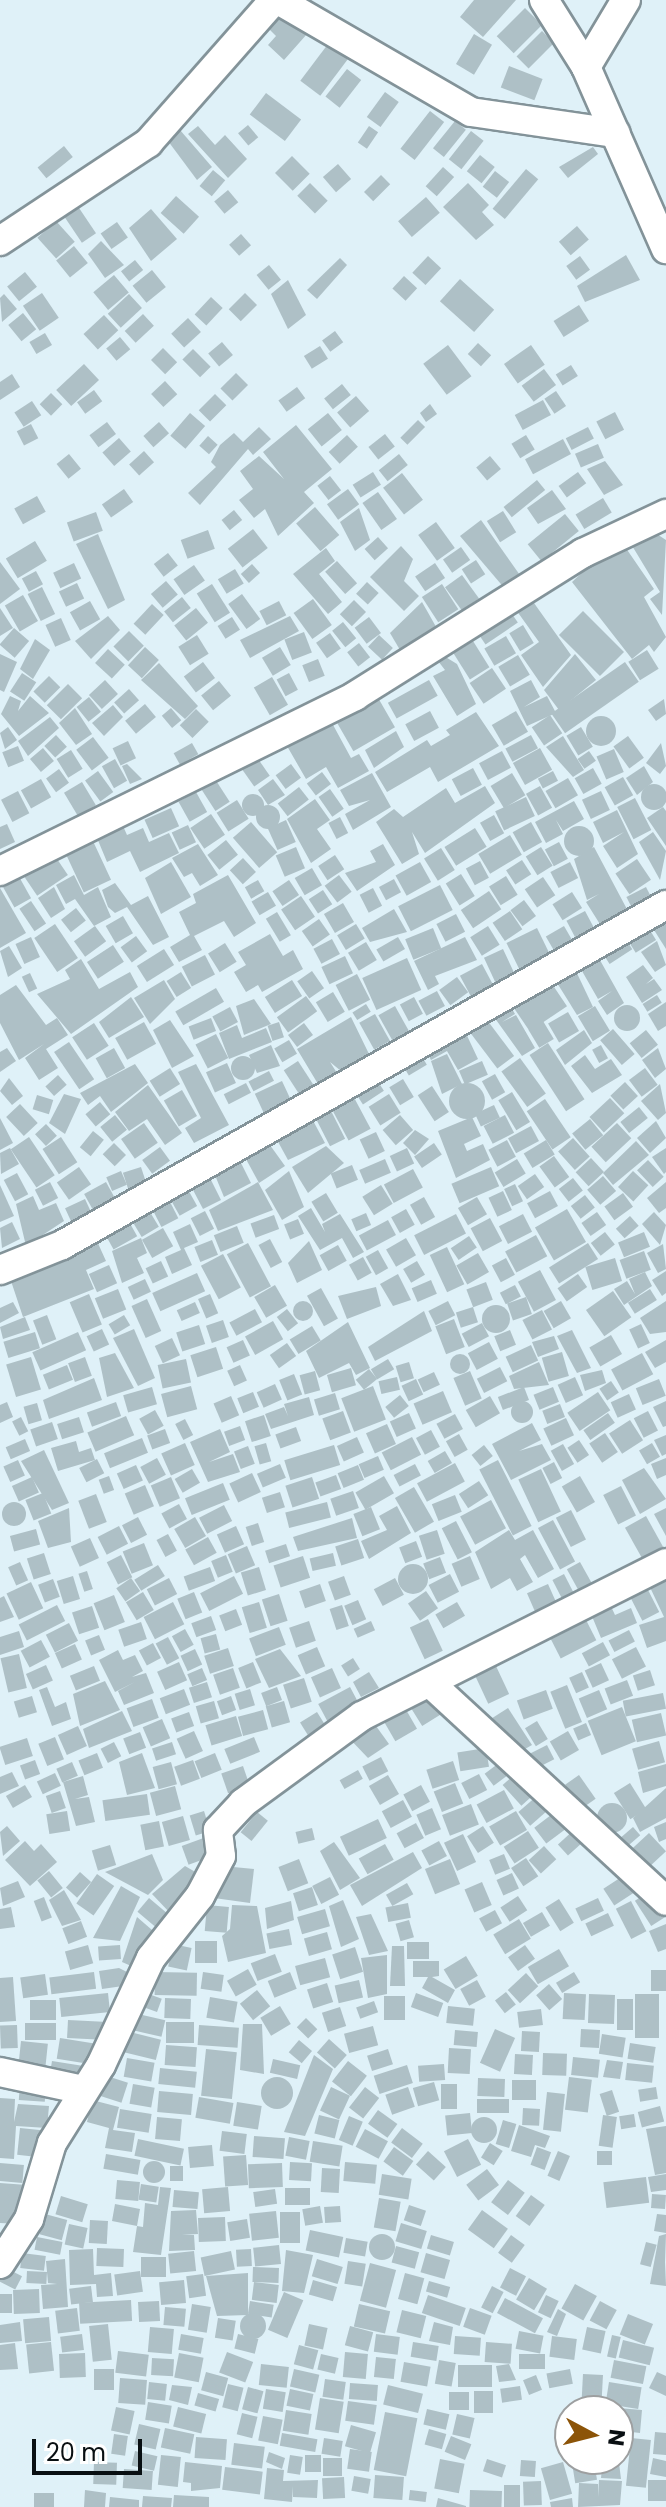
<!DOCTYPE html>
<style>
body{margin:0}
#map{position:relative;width:666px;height:2507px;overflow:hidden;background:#dff1f8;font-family:Poppins,sans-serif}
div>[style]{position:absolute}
.building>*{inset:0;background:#aec0c6;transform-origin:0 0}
.round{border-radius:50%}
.roads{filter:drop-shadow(2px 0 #839399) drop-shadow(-2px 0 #839399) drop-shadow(0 2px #839399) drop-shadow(0 -2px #839399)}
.street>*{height:28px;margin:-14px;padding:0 14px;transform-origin:14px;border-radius:14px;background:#fff}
span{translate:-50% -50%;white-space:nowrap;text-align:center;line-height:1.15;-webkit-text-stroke:7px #fff;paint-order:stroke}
.north{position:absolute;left:554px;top:2395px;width:80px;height:80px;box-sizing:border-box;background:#fff;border:2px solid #9d9fa0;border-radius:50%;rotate:97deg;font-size:22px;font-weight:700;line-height:32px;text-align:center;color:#090f12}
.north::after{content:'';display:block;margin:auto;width:28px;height:36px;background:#8c5408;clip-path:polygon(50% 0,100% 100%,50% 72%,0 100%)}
.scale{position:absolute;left:32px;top:2439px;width:110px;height:36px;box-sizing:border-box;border:4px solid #090f12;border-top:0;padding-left:10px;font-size:24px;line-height:28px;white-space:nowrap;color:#090f12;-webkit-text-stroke:6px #fff;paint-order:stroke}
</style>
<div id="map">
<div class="building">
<i style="clip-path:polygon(474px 0,516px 0,483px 37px,460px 17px)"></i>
<i style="left:525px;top:8px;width:24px;height:40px;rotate:45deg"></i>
<i style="clip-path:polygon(280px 16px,307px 34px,284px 60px,268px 45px,276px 36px,268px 28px)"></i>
<i style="left:542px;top:31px;width:17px;height:36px;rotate:45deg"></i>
<i style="left:474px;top:34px;width:21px;height:35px;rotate:31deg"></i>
<i style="left:328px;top:44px;width:25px;height:46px;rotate:37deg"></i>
<i style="left:509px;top:66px;width:36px;height:23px;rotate:21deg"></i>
<i style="left:347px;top:69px;width:18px;height:35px;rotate:38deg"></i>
<i style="left:385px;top:92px;width:17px;height:31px;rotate:36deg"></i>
<i style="left:266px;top:93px;width:44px;height:27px;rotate:37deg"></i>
<i style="left:430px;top:111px;width:18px;height:48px;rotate:38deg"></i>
<i style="left:455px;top:121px;width:14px;height:35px;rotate:39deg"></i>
<i style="left:248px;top:125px;width:16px;height:13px;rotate:50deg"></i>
<i style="clip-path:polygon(198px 126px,215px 145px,225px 135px,247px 159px,228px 178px,188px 134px)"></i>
<i style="left:369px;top:126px;width:11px;height:20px;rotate:34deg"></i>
<i style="clip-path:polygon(180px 130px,212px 167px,197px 180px,168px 141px)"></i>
<i style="left:471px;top:131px;width:16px;height:36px;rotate:38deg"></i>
<i style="left:64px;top:146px;width:14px;height:34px;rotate:51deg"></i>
<i style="clip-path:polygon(593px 147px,598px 154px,568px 178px,559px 167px)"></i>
<i style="left:480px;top:155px;width:19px;height:21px;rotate:39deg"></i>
<i style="left:292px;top:156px;width:25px;height:24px;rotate:45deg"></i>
<i style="left:338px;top:164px;width:20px;height:20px;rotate:49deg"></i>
<i style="left:443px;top:167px;width:15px;height:26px;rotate:42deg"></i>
<i style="left:526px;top:169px;width:16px;height:52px;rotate:40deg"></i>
<i style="left:213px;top:170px;width:16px;height:21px;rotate:40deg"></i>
<i style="left:495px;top:171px;width:18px;height:20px;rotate:38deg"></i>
<i style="left:381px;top:175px;width:13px;height:24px;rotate:45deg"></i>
<i style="left:310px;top:183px;width:25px;height:18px;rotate:45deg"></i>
<i style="clip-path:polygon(468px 183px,489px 205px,482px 212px,494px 225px,476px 240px,443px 207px)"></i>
<i style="left:228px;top:190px;width:16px;height:18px;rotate:50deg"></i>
<i style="left:176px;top:196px;width:31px;height:23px;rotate:42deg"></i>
<i style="left:426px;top:197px;width:21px;height:37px;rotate:49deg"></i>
<i style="left:77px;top:205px;width:34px;height:17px;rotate:56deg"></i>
<i style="clip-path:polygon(151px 209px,177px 239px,151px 261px,129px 228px)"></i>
<i style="left:56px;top:221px;width:28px;height:25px;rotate:48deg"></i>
<i style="left:117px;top:222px;width:19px;height:20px;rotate:55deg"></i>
<i style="left:577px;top:226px;width:18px;height:24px;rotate:49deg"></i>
<i style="left:241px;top:234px;width:15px;height:16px;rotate:48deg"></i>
<i style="clip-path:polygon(101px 241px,124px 265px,105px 278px,88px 254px)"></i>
<i style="left:74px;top:246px;width:22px;height:23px;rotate:51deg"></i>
<i style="clip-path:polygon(626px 255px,640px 280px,585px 302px,577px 286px)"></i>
<i style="left:428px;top:256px;width:18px;height:23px;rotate:43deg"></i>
<i style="left:580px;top:256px;width:17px;height:17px;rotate:54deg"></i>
<i style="clip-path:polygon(340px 258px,347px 265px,317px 299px,307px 290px)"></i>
<i style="left:135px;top:260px;width:13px;height:18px;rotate:51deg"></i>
<i style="left:269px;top:265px;width:19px;height:16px;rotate:51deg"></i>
<i style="left:152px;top:270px;width:22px;height:25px;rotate:51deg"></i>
<i style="left:25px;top:272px;width:19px;height:23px;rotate:51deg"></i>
<i style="left:114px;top:275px;width:23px;height:27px;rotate:50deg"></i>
<i style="left:404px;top:276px;width:18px;height:17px;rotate:43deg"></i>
<i style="left:460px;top:279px;width:46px;height:30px;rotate:42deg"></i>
<i style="clip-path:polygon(288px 280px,306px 315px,288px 329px,271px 294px)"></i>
<i style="left:42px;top:293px;width:30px;height:23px;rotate:56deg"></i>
<i style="left:245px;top:293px;width:17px;height:23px;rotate:45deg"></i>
<i style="clip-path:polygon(4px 294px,17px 309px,2px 322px,0 298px)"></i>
<i style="left:129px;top:294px;width:19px;height:29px;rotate:47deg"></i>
<i style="left:211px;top:297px;width:16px;height:24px;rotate:43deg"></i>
<i style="left:579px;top:305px;width:19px;height:30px;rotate:58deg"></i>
<i style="left:23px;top:313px;width:21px;height:19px;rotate:51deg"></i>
<i style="left:143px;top:314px;width:16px;height:25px;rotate:47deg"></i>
<i style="left:104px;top:315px;width:21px;height:28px;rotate:47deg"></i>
<i style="left:188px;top:318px;width:19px;height:23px;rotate:47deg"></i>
<i style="left:335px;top:331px;width:14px;height:16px;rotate:54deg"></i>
<i style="left:45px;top:333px;width:14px;height:18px;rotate:60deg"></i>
<i style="left:120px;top:337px;width:16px;height:18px;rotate:50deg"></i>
<i style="left:222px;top:342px;width:17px;height:18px;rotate:50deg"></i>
<i style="left:478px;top:343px;width:18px;height:15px;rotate:43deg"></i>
<i style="left:448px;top:345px;width:39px;height:31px;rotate:53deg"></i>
<i style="left:531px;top:345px;width:24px;height:33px;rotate:55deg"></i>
<i style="left:320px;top:346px;width:15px;height:19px;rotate:58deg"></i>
<i style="left:163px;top:348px;width:20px;height:17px;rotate:45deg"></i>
<i style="left:193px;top:349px;width:25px;height:15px;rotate:45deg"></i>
<i style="left:84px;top:364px;width:22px;height:38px;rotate:47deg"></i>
<i style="left:571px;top:365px;width:13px;height:18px;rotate:58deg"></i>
<i style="left:544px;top:369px;width:20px;height:28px;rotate:53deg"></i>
<i style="left:236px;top:373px;width:17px;height:22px;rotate:45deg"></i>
<i style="clip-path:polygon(12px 374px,20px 387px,0 400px,0 382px)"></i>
<i style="left:165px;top:381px;width:18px;height:19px;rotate:47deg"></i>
<i style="left:342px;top:384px;width:14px;height:23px;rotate:51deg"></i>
<i style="left:297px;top:387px;width:14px;height:23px;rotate:54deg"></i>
<i style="left:94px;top:390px;width:14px;height:21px;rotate:54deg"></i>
<i style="left:556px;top:391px;width:18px;height:14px;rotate:56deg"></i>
<i style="left:51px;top:393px;width:16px;height:16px;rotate:45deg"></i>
<i style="left:215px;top:394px;width:16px;height:23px;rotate:45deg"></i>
<i style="left:356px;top:396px;width:20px;height:25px;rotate:49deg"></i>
<i style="left:543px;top:400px;width:17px;height:32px;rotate:62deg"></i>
<i style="left:32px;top:401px;width:17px;height:21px;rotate:57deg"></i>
<i style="clip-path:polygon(430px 404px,437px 414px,426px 422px,420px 413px)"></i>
<i style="left:615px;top:412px;width:20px;height:21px;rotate:63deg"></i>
<i style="left:190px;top:413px;width:20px;height:30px;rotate:41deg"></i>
<i style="left:328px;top:413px;width:22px;height:26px;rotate:51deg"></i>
<i style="left:418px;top:420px;width:10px;height:25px;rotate:45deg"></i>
<i style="left:107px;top:422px;width:15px;height:22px;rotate:53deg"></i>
<i style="left:159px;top:422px;width:15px;height:21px;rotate:48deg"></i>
<i style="left:31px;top:424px;width:16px;height:16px;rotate:63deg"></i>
<i style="clip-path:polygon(296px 425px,332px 469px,304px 492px,314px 503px,278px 536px,265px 509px,254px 518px,239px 500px,253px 489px,240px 471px,259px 456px,284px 479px,263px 452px)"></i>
<i style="clip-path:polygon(259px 427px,271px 439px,253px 455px,248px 449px,200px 505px,188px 493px,216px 467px,211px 462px,220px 445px,234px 433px,243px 442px)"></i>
<i style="left:588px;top:427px;width:13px;height:25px;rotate:63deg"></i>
<i style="left:385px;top:434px;width:16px;height:21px;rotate:52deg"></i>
<i style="left:347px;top:435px;width:16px;height:25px;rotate:47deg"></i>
<i style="left:526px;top:435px;width:17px;height:17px;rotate:59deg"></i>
<i style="left:208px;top:436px;width:13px;height:13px;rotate:42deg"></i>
<i style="left:119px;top:438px;width:18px;height:22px;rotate:49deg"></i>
<i style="left:563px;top:439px;width:17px;height:43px;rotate:62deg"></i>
<i style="left:598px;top:444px;width:15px;height:25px;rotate:67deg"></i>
<i style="left:144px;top:451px;width:15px;height:20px;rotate:48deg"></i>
<i style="left:69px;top:454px;width:19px;height:16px;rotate:51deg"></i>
<i style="left:399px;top:454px;width:14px;height:26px;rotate:51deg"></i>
<i style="left:490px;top:456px;width:17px;height:18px;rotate:50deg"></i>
<i style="clip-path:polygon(605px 461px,623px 485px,604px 495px,587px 469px)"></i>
<i style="left:373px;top:472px;width:15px;height:24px;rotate:58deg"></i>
<i style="left:578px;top:472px;width:14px;height:24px;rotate:54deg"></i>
<i style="left:402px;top:473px;width:34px;height:24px;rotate:52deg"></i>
<i style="left:330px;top:476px;width:18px;height:16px;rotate:52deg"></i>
<i style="left:537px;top:480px;width:13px;height:43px;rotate:51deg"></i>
<i style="left:124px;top:489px;width:16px;height:27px;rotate:55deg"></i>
<i style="left:348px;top:489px;width:19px;height:26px;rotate:54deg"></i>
<i style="clip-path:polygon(552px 490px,566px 509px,538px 524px,527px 508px)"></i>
<i style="left:378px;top:492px;width:33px;height:19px;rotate:55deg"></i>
<i style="left:37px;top:496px;width:18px;height:26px;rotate:61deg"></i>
<i style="left:603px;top:498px;width:17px;height:32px;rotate:59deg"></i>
<i style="left:315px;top:507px;width:37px;height:25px;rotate:49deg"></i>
<i style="clip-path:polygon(359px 508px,370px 540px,355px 551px,340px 522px)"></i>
<i style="left:234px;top:510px;width:13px;height:16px;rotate:51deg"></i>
<i style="left:503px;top:511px;width:25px;height:19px;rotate:58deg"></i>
<i style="left:96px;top:512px;width:20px;height:31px;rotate:70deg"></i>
<i style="left:565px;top:514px;width:22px;height:48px;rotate:51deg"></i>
<i style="clip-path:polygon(481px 520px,522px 578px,506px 590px,460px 536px)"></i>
<i style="left:436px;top:522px;width:32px;height:22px;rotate:54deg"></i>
<i style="clip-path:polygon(646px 527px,666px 540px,662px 615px,650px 599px,660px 592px,628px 539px)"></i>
<i style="left:253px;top:529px;width:24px;height:32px;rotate:52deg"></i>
<i style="left:208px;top:530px;width:20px;height:29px;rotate:70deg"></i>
<i style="clip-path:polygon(98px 534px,125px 600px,108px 609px,76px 544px)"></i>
<i style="left:378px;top:537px;width:15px;height:18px;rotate:48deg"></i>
<i style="clip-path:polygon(619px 538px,654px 589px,644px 597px,666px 637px,654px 652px,649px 645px,632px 659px,572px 582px)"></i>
<i style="left:35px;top:541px;width:23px;height:34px;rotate:59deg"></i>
<i style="clip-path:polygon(401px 546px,413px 559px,404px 581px,419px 596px,404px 611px,370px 577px)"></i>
<i style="left:461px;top:547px;width:16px;height:22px;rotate:55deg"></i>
<i style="clip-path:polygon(326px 548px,335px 561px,319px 574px,342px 602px,328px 614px,293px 574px)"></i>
<i style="left:168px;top:553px;width:16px;height:18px;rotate:52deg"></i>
<i style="left:476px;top:560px;width:17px;height:17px;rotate:57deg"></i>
<i style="left:337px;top:561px;width:30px;height:16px;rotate:48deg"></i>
<i style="clip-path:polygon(0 562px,20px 589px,0 604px)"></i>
<i style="left:74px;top:563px;width:17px;height:23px;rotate:65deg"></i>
<i style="left:435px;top:563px;width:18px;height:24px;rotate:56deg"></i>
<i style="left:252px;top:564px;width:12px;height:15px;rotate:48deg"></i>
<i style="left:194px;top:565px;width:19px;height:25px;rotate:55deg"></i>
<i style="left:235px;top:569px;width:17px;height:20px;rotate:59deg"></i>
<i style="left:36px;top:571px;width:15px;height:16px;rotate:62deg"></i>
<i style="left:462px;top:575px;width:29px;height:21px;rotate:54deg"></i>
<i style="left:166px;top:581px;width:18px;height:20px;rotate:49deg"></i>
<i style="left:367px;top:582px;width:16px;height:16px;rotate:43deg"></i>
<i style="left:77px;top:583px;width:17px;height:20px;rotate:65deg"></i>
<i style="left:212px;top:584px;width:34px;height:18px;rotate:58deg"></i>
<i style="left:442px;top:584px;width:30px;height:24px;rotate:57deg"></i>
<i style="left:42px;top:587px;width:30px;height:16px;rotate:64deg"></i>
<i style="left:242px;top:594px;width:31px;height:17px;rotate:54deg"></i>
<i style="left:23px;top:595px;width:30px;height:21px;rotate:60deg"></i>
<i style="clip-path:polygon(529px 596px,571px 655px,543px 687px,521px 655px,539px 642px,514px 607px)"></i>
<i style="left:182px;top:597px;width:14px;height:23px;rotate:51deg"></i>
<i style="left:313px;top:599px;width:32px;height:24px;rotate:54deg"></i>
<i style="left:354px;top:600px;width:17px;height:20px;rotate:45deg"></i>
<i style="left:90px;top:601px;width:21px;height:23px;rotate:61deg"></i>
<i style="left:279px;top:601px;width:16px;height:22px;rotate:63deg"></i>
<i style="clip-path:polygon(422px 602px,439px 632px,400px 650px,390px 633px)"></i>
<i style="left:152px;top:604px;width:16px;height:27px;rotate:43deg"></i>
<i style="clip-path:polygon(0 608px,13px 628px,0 636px)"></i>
<i style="left:196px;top:608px;width:19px;height:28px;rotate:51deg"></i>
<i style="left:510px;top:611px;width:14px;height:39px;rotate:56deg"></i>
<i style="left:583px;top:611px;width:58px;height:34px;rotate:45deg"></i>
<i style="clip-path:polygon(108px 616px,120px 630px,91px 659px,75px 641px)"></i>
<i style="clip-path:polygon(290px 616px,299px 631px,250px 658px,240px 640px)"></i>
<i style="left:232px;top:617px;width:15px;height:17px;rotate:58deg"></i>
<i style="left:369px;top:617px;width:20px;height:18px;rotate:53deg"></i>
<i style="left:61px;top:618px;width:24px;height:17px;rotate:66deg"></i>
<i style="left:343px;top:622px;width:21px;height:14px;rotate:51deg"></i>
<i style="left:523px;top:625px;width:21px;height:16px;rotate:59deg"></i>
<i style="left:14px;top:628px;width:20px;height:22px;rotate:41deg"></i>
<i style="left:129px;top:631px;width:21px;height:22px;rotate:45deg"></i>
<i style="left:304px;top:632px;width:22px;height:21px;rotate:69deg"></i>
<i style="left:330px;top:633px;width:19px;height:17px;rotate:55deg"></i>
<i style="left:197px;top:635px;width:22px;height:22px;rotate:58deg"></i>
<i style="left:379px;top:635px;width:19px;height:16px;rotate:43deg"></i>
<i style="left:506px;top:636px;width:20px;height:25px;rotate:60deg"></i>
<i style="clip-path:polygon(35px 639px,50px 650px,33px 679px,20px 669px)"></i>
<i style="left:473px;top:641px;width:31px;height:23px;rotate:58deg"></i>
<i style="left:359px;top:643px;width:18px;height:15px;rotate:52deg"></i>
<i style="left:145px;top:647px;width:19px;height:25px;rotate:43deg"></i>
<i style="left:280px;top:647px;width:21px;height:21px;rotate:59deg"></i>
<i style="left:108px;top:649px;width:23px;height:19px;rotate:43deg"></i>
<i style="left:647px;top:650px;width:22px;height:22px;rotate:58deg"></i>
<i style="clip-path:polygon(0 654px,17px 662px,4px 692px,0 690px)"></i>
<i style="clip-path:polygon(575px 654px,596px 680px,559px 710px,544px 690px)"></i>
<i style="left:518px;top:655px;width:23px;height:23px;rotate:59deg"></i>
<i style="clip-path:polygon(444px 656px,457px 664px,476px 704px,457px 716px,433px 676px,445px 670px,438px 661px)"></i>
<i style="left:318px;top:659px;width:18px;height:17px;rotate:68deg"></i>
<i style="left:203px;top:662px;width:20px;height:24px;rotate:53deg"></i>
<i style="left:625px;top:662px;width:24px;height:90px;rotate:55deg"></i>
<i style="clip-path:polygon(159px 663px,198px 706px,185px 719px,141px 680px)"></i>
<i style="left:492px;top:668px;width:25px;height:27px;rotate:56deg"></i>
<i style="left:22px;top:673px;width:17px;height:22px;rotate:33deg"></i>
<i style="left:289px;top:673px;width:19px;height:14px;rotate:62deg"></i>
<i style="left:49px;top:676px;width:16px;height:22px;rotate:45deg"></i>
<i style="left:272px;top:677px;width:32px;height:21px;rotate:60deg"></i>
<i style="left:105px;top:680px;width:19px;height:22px;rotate:47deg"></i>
<i style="left:429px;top:680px;width:18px;height:47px;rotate:61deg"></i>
<i style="clip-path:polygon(531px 680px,540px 697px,524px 707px,547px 696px,556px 713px,527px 726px,510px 691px)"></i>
<i style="left:219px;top:681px;width:19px;height:23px;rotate:51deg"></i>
<i style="left:68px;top:684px;width:20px;height:30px;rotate:45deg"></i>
<i style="left:129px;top:689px;width:15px;height:20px;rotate:48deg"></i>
<i style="clip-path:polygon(10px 696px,21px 701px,18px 711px,30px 696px,49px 713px,19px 736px,1px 714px)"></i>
<i style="left:377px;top:696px;width:36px;height:48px;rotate:60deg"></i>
<i style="left:89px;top:697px;width:19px;height:16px;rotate:51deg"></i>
<i style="clip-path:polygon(664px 699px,666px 714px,656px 721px,648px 710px)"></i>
<i style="left:145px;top:704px;width:17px;height:26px;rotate:50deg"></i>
<i style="clip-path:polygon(113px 705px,123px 717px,104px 736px,92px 723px)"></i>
<i style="clip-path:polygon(75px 708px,92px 734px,76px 745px,59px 723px)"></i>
<i style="left:171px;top:708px;width:16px;height:12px;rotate:50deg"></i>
<i style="left:196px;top:709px;width:18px;height:23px;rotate:45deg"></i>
<i style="left:430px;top:711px;width:19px;height:28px;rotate:62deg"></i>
<i style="left:516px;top:711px;width:24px;height:28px;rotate:60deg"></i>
<i style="clip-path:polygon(476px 712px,499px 746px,438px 782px,430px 767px,387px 792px,375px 772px,427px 740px,431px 746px,450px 735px,446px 730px)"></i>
<i style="left:550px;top:715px;width:22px;height:22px;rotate:56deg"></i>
<i class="round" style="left:586px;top:716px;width:30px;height:30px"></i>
<i style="clip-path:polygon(50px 717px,59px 728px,28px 756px,18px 741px)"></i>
<i style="clip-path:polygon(332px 723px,351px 758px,359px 754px,369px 771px,338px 788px,326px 767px,306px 779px,287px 746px)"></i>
<i style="clip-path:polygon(8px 727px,17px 740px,5px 749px,0 733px)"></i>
<i style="left:581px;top:727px;width:23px;height:17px;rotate:59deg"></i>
<i style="clip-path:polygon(396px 731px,404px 747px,374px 768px,365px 750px)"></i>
<i style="left:56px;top:735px;width:16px;height:16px;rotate:47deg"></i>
<i style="left:531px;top:735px;width:15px;height:29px;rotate:62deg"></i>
<i style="clip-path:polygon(563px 736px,584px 770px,573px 777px,546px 747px)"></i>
<i style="left:628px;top:736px;width:27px;height:18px;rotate:54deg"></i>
<i style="left:93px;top:737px;width:26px;height:21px;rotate:53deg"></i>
<i style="left:128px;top:741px;width:19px;height:17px;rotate:65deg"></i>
<i style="left:192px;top:743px;width:13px;height:21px;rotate:61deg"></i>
<i style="clip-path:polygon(661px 743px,666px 766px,660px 774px,646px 763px)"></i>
<i style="left:18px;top:746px;width:16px;height:17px;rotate:68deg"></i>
<i style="left:43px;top:748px;width:17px;height:17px;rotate:50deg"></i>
<i style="left:540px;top:748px;width:25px;height:31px;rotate:61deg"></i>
<i style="left:614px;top:749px;width:25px;height:19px;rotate:67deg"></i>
<i style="left:71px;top:750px;width:22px;height:17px;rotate:58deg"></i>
<i style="left:502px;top:751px;width:19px;height:26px;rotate:62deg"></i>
<i style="left:589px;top:751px;width:12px;height:14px;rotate:55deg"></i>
<i style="left:256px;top:756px;width:24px;height:19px;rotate:55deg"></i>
<i style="left:115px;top:759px;width:25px;height:15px;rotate:61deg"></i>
<i style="clip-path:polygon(127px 764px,142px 779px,130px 784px,122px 766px)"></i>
<i style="left:291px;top:764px;width:17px;height:19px;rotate:54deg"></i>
<i style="clip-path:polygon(644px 766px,653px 782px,637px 795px,626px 778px)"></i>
<i style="left:473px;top:768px;width:19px;height:24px;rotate:62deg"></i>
<i style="left:593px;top:768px;width:18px;height:21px;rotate:61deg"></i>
<i style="left:59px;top:769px;width:17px;height:16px;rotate:54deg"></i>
<i style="left:98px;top:771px;width:26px;height:16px;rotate:54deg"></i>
<i style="left:553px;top:771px;width:11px;height:17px;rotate:63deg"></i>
<i style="left:322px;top:772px;width:15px;height:19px;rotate:53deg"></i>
<i style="clip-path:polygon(372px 773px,391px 807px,353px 830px,345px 814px,370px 800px,349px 806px,340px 790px)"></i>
<i style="left:512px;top:773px;width:26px;height:25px;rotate:59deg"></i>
<i style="left:623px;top:777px;width:21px;height:21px;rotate:61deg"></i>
<i style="left:568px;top:778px;width:20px;height:26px;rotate:60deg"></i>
<i style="left:41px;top:779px;width:21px;height:23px;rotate:61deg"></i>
<i style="left:215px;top:779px;width:27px;height:17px;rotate:57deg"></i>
<i style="clip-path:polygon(273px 779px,285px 795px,268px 805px,258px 790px)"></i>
<i style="left:82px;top:782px;width:27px;height:21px;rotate:59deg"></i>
<i class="round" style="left:641px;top:784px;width:26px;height:26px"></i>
<i style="clip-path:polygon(485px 786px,495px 803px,425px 853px,412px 832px,419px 854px,402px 864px,376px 822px,394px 809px,403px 817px,446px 788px,455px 803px)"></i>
<i style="left:540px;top:786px;width:25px;height:16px;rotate:61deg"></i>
<i style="left:299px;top:787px;width:16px;height:27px;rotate:52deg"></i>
<i style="left:330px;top:789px;width:24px;height:14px;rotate:55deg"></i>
<i style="left:18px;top:791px;width:25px;height:19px;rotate:63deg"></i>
<i style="left:601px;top:791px;width:21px;height:21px;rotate:65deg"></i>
<i style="left:196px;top:792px;width:23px;height:20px;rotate:61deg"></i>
<i class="round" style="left:242px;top:794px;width:22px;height:22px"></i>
<i style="left:526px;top:797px;width:21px;height:34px;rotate:65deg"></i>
<i style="left:635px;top:798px;width:36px;height:20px;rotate:63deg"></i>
<i style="clip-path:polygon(315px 799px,330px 820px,317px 829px,331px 849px,311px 863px,287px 819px)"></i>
<i style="left:237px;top:800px;width:22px;height:24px;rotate:58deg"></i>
<i style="clip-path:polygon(574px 801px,584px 819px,563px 831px,556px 820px,563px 834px,546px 843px,535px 822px)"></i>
<i class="round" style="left:256px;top:805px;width:24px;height:24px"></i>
<i style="clip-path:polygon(663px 807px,666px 811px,666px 846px,647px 818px)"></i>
<i style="left:171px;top:808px;width:20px;height:29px;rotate:66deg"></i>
<i style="clip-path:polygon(617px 810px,638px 854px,617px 868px,603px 846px,624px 832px,603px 843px,593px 822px)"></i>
<i style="left:211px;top:814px;width:25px;height:25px;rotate:56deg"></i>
<i style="left:494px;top:815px;width:21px;height:16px;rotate:61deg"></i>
<i style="left:340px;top:817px;width:18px;height:13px;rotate:63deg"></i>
<i style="left:286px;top:820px;width:24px;height:20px;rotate:66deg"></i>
<i style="left:251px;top:822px;width:40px;height:24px;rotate:49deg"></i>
<i style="left:531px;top:822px;width:23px;height:21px;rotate:61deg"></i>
<i style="clip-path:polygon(7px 824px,15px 842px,0 849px,0 827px)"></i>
<i style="left:188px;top:825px;width:19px;height:18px;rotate:65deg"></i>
<i style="clip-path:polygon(123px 826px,127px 835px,143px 828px,149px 842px,169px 833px,179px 853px,140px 872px,130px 851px,107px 862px,97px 838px)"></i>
<i class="round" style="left:564px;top:826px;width:30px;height:30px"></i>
<i style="left:475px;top:828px;width:22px;height:36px;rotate:58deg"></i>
<i style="clip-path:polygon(653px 832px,666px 851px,660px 880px,639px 842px)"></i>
<i style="left:510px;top:835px;width:23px;height:37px;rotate:59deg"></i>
<i style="left:92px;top:839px;width:45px;height:30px;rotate:65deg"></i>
<i style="left:226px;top:840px;width:19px;height:24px;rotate:51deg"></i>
<i style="left:559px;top:842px;width:19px;height:16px;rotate:62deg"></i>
<i style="clip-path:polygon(198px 844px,218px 875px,200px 886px,192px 873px,184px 877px,172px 858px)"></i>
<i style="clip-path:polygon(383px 844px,395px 865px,357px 891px,345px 873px,376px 862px,370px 851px)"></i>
<i style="left:296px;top:847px;width:23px;height:22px;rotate:67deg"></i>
<i style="left:541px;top:847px;width:22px;height:18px;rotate:58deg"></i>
<i style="clip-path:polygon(594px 847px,629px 913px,603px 929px,586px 902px,599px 894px,587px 900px,574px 859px)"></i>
<i style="left:441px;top:848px;width:26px;height:20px;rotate:58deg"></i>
<i style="left:335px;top:855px;width:17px;height:20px;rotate:57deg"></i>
<i style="left:55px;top:856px;width:23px;height:37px;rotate:56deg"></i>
<i style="left:243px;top:858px;width:19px;height:18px;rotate:47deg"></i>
<i style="left:637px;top:859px;width:25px;height:26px;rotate:56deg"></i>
<i style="left:522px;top:860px;width:17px;height:19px;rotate:57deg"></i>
<i style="left:480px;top:861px;width:19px;height:16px;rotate:62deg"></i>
<i style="clip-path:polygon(171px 862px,191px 897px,161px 914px,145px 878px)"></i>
<i style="left:420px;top:862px;width:23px;height:28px;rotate:61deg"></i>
<i style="left:570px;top:862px;width:18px;height:22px;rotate:63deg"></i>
<i style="left:312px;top:868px;width:20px;height:20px;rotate:60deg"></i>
<i style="left:17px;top:873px;width:29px;height:19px;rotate:61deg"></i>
<i style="left:461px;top:874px;width:26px;height:18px;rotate:58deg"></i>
<i style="clip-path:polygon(74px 875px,84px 895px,98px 887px,111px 917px,94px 926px,75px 899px,66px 904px,56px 885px)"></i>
<i style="clip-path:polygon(228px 875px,256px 923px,234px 937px,224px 921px,194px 936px,202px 950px,179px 962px,170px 947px,190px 935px,179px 912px,196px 903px,193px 894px)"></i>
<i style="left:339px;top:875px;width:21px;height:18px;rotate:53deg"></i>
<i style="left:506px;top:876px;width:22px;height:20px;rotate:58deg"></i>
<i style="left:543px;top:877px;width:22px;height:22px;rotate:56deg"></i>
<i style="left:394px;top:879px;width:15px;height:17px;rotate:62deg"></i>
<i style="left:258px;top:880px;width:13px;height:15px;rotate:61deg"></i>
<i style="left:289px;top:880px;width:18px;height:20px;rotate:56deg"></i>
<i style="clip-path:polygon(115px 883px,131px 905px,148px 896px,169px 937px,153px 945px,127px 907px,115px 913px,108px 907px,102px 890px)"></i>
<i style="left:440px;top:885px;width:28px;height:47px;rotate:63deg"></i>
<i style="clip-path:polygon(54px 887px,65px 909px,51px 918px,38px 898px)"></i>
<i style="left:646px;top:887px;width:18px;height:22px;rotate:63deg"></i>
<i style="clip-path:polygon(0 888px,26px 933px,0 948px)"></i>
<i style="left:373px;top:888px;width:20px;height:15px;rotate:63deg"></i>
<i style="left:323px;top:890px;width:17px;height:17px;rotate:57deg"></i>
<i style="left:489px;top:891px;width:22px;height:34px;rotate:56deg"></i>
<i style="left:268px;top:892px;width:16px;height:19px;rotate:60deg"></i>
<i style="left:572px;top:892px;width:19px;height:23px;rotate:58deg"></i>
<i style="left:301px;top:896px;width:25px;height:24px;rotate:56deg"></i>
<i style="left:524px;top:900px;width:20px;height:17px;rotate:53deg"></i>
<i style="left:31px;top:901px;width:27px;height:14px;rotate:56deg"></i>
<i style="left:343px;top:903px;width:22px;height:22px;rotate:60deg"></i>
<i style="left:76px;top:908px;width:16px;height:19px;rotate:52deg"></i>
<i style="clip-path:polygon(394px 909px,407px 932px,370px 942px,362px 928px)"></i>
<i style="left:510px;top:911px;width:22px;height:21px;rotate:56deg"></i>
<i style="left:585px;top:911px;width:19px;height:21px;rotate:62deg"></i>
<i style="left:277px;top:912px;width:27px;height:13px;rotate:59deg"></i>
<i style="left:456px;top:914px;width:20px;height:22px;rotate:63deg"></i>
<i style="clip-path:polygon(666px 914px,666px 949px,649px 922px)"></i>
<i style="left:123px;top:916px;width:20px;height:20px;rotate:60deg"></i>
<i style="left:319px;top:919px;width:19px;height:21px;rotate:55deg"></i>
<i style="left:55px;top:924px;width:41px;height:25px;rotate:56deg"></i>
<i style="left:356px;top:924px;width:17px;height:22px;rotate:59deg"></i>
<i style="left:646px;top:924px;width:19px;height:24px;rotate:58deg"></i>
<i style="left:95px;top:926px;width:19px;height:26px;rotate:54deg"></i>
<i style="left:488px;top:926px;width:22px;height:21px;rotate:58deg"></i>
<i style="left:564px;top:926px;width:20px;height:21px;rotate:60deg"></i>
<i style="left:433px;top:928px;width:22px;height:30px;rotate:68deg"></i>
<i style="left:537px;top:928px;width:34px;height:34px;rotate:64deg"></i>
<i style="clip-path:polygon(270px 934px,283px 956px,293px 950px,303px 969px,262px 992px,258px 985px,246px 992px,234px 972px,246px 965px,238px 952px)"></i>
<i style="left:623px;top:935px;width:17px;height:27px;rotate:57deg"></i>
<i style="left:136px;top:936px;width:19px;height:19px;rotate:54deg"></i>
<i style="left:31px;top:937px;width:22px;height:17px;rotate:66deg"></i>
<i style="left:398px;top:937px;width:14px;height:25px;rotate:60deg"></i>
<i style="clip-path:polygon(465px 937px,477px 960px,435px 976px,439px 984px,428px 990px,414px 961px)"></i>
<i style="left:332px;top:939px;width:17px;height:21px;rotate:62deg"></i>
<i style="clip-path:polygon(657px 941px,666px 965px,655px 972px,641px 952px)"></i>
<i style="left:366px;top:942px;width:21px;height:21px;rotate:59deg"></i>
<i style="left:225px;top:943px;width:22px;height:20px;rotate:58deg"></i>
<i style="left:113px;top:945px;width:20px;height:31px;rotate:57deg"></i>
<i style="clip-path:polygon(9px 946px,22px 968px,8px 977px,0 951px)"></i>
<i style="left:164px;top:949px;width:19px;height:32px;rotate:58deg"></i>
<i style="left:503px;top:949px;width:29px;height:21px;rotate:65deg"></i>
<i style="clip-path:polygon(596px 953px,624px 1003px,607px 1015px,598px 1001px,612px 991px,598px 999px,578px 964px)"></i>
<i style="left:205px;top:955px;width:22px;height:26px;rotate:63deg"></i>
<i style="left:345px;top:956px;width:19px;height:26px;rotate:65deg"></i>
<i style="left:407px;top:958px;width:35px;height:49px;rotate:66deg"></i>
<i style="clip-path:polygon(81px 959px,99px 989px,130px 972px,138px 987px,71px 1034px,37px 994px,70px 979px,65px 970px)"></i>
<i style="left:482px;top:964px;width:24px;height:25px;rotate:62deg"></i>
<i style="clip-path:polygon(643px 965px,653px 978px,646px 984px,654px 979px,662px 990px,642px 1003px,626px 977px)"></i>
<i style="clip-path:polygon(574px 967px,593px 1007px,577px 1015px,554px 978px)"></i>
<i style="left:312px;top:971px;width:21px;height:18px;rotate:55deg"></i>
<i style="left:181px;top:972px;width:19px;height:17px;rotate:58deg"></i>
<i style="left:30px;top:973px;width:17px;height:9px;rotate:65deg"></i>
<i style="left:357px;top:974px;width:29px;height:24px;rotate:63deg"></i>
<i style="left:457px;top:977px;width:19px;height:22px;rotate:54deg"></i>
<i style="left:548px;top:978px;width:34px;height:45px;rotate:56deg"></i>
<i style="clip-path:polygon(164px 980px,175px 999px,150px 1024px,134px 998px)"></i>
<i style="left:292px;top:980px;width:19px;height:32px;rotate:58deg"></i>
<i style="clip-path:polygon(16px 985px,46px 1025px,57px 1018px,68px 1035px,46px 1049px,58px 1068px,39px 1080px,25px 1058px,44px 1044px,19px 1060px,0 1023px,0 995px)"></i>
<i style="left:216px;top:988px;width:16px;height:47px;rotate:60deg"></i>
<i style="left:437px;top:991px;width:17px;height:21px;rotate:62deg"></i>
<i style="left:333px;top:992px;width:23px;height:20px;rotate:59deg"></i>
<i style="left:657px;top:995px;width:9px;height:17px;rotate:58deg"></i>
<i style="left:306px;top:996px;width:19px;height:36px;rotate:54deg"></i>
<i style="clip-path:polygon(131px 997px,144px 1017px,109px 1038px,99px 1022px)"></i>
<i style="left:414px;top:997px;width:19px;height:16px;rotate:62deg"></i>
<i style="clip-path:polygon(254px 999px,271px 1024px,244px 1035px,236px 1006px)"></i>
<i style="clip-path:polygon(507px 1000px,515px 1014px,502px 1022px,516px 1015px,535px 1048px,522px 1056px,489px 1010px)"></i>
<i style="clip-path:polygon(666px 1002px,666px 1026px,658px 1031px,648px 1014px)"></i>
<i style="left:366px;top:1004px;width:9px;height:16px;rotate:58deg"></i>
<i class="round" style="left:614px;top:1005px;width:26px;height:26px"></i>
<i style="left:395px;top:1006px;width:29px;height:19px;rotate:61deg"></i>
<i style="left:595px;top:1006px;width:29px;height:20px;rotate:59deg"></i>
<i style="left:230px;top:1007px;width:17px;height:20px;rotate:62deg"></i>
<i style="left:481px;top:1012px;width:55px;height:21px;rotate:53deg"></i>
<i style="left:568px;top:1012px;width:22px;height:23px;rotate:60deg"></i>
<i style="left:375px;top:1014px;width:31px;height:18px;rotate:61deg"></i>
<i style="clip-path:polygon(351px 1017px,369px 1054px,341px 1071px,330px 1062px,337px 1073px,318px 1084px,297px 1049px)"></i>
<i style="left:211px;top:1018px;width:14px;height:24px;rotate:69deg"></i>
<i style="clip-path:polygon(170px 1020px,194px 1056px,172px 1068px,153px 1030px)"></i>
<i style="left:543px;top:1021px;width:21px;height:17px;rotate:59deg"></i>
<i style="left:144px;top:1022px;width:25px;height:33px;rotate:61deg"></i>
<i style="left:279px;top:1022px;width:16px;height:12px;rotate:72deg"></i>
<i style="left:94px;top:1023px;width:27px;height:26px;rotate:57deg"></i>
<i style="left:304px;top:1023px;width:15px;height:20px;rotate:53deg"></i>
<i style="clip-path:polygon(237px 1025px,242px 1038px,266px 1028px,272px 1042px,229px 1059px,219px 1033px)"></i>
<i style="clip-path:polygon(462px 1025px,478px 1059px,458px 1070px,447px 1051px,431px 1060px,423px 1045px)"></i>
<i style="left:613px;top:1029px;width:33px;height:17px;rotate:49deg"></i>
<i style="clip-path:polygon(584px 1030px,592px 1043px,565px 1065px,556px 1050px)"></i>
<i style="left:646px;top:1030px;width:19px;height:21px;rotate:51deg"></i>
<i style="left:216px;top:1034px;width:27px;height:23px;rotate:63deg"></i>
<i style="left:289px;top:1040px;width:16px;height:17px;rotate:60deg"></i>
<i style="left:69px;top:1042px;width:45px;height:18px;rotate:56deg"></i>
<i style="left:548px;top:1043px;width:67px;height:22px;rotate:57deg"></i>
<i style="clip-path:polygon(271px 1045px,280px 1066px,257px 1073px,249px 1055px)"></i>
<i style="left:415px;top:1045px;width:23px;height:21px;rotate:59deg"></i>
<i style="left:601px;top:1045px;width:15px;height:10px;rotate:62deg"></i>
<i style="clip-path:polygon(7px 1048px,16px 1061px,0 1072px,0 1052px)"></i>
<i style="left:114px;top:1048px;width:23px;height:21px;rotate:61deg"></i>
<i style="clip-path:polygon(658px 1048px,666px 1069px,655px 1078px,642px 1060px)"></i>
<i style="clip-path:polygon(447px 1054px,462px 1084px,442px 1094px,431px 1061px)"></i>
<i style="clip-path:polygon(585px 1055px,595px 1069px,611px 1059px,622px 1075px,592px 1093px,571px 1066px)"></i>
<i class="round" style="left:231px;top:1056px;width:24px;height:24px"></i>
<i style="left:520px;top:1058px;width:44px;height:23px;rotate:54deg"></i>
<i style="left:298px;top:1061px;width:30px;height:17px;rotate:57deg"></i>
<i style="left:482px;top:1061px;width:15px;height:25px;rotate:67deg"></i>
<i style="left:227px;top:1063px;width:22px;height:23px;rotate:66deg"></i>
<i style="clip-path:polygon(135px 1064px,148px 1083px,111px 1112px,100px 1096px,88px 1105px,80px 1093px)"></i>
<i style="clip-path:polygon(196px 1064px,229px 1125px,194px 1143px,185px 1128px,201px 1118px,178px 1072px)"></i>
<i style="left:170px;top:1068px;width:19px;height:24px;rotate:58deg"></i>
<i style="left:645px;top:1068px;width:21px;height:20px;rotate:53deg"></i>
<i style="left:269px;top:1071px;width:11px;height:23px;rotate:63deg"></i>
<i style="left:373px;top:1074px;width:20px;height:25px;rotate:57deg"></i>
<i style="left:495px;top:1074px;width:21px;height:15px;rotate:61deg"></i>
<i style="left:58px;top:1075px;width:13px;height:17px;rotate:48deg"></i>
<i style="clip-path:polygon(9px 1078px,23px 1096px,12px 1105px,0 1091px)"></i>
<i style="left:403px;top:1079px;width:21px;height:16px;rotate:59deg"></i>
<i style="left:282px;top:1081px;width:21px;height:30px;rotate:65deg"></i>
<i style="left:625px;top:1082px;width:19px;height:20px;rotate:47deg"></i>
<i style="left:246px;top:1083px;width:11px;height:25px;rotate:63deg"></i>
<i class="round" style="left:449px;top:1083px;width:36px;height:36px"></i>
<i style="clip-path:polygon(660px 1084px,666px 1113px,658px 1120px,641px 1101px)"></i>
<i style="clip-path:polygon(148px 1085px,182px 1133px,165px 1145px,147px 1119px,129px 1131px,115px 1112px)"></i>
<i style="left:432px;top:1086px;width:31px;height:17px;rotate:57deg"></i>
<i style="left:182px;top:1090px;width:30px;height:21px;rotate:60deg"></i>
<i style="left:350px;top:1090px;width:44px;height:25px;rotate:62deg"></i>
<i style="left:512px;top:1092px;width:35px;height:16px;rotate:59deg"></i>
<i style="clip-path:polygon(64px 1094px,81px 1099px,65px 1134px,49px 1123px)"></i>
<i style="left:389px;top:1094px;width:22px;height:24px;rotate:58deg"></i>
<i style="left:37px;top:1095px;width:17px;height:15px;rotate:17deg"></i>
<i style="left:610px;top:1098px;width:21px;height:28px;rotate:47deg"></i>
<i style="left:545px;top:1099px;width:46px;height:22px;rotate:56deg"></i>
<i style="left:100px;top:1102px;width:16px;height:19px;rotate:50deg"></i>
<i style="left:327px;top:1103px;width:40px;height:17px;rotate:63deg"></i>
<i style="left:20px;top:1104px;width:26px;height:19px;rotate:47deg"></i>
<i style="left:494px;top:1105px;width:14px;height:21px;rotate:65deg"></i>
<i style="left:639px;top:1107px;width:14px;height:24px;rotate:51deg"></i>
<i style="left:115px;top:1115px;width:19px;height:19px;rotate:51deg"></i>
<i style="clip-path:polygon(310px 1115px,325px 1143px,288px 1160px,271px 1129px)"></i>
<i style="left:400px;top:1115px;width:20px;height:23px;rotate:49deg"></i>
<i style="left:505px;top:1115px;width:20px;height:24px;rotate:63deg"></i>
<i style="clip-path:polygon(472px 1117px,481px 1136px,464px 1144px,467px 1151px,483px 1144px,490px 1160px,456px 1178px,438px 1131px)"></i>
<i style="clip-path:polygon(0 1118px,13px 1143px,0 1150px)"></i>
<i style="left:590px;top:1119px;width:21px;height:23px;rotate:51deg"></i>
<i style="clip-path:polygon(656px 1121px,666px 1138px,650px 1153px,637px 1138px)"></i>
<i style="left:144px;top:1123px;width:24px;height:28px;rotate:55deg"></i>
<i style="left:617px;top:1123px;width:21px;height:35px;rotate:47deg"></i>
<i style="left:46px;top:1124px;width:16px;height:15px;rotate:47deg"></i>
<i style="left:531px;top:1126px;width:17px;height:26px;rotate:62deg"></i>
<i style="clip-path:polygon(415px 1130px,429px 1139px,415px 1155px,403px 1143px)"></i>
<i style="left:93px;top:1131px;width:14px;height:21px;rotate:39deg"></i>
<i style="left:376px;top:1132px;width:21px;height:18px;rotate:65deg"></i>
<i style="clip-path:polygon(262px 1134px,285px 1166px,259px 1183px,240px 1148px)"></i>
<i style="left:29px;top:1137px;width:46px;height:22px;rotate:56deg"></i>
<i style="left:61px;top:1137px;width:30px;height:22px;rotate:57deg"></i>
<i style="left:573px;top:1138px;width:25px;height:20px;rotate:48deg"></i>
<i style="left:507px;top:1140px;width:19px;height:21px;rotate:62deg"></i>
<i style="left:546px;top:1140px;width:17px;height:26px;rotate:59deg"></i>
<i style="clip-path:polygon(636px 1141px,649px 1155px,613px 1185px,603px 1173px)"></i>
<i style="left:114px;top:1143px;width:17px;height:16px;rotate:45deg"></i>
<i style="left:434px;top:1143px;width:14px;height:24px;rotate:56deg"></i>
<i style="clip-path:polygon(326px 1146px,344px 1163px,308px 1193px,292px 1167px)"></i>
<i style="left:160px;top:1147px;width:17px;height:22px;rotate:54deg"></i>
<i style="clip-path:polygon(10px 1148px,19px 1164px,1px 1174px,0 1153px)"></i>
<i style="left:407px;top:1148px;width:17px;height:19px;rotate:65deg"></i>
<i style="clip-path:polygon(666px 1148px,666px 1172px,664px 1174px,652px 1157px)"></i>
<i style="clip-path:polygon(235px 1151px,251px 1183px,224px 1197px,212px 1168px)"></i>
<i style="left:554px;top:1156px;width:26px;height:18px;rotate:54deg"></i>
<i style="left:591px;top:1158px;width:19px;height:21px;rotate:47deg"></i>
<i style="left:385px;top:1159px;width:15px;height:28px;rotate:67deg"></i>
<i style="left:517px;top:1159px;width:17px;height:26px;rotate:59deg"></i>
<i style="left:648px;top:1160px;width:23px;height:15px;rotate:47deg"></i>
<i style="left:352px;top:1165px;width:16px;height:23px;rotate:68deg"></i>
<i style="left:79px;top:1167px;width:21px;height:27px;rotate:55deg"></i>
<i style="left:141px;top:1167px;width:20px;height:19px;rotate:72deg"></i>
<i style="left:491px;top:1167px;width:21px;height:43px;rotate:67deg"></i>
<i style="clip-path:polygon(205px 1168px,221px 1200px,203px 1209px,192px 1188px)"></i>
<i style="left:413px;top:1169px;width:21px;height:33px;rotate:62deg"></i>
<i style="left:121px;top:1171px;width:15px;height:16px;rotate:67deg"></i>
<i style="clip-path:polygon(289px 1171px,304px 1207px,282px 1220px,265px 1190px)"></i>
<i style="left:633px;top:1171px;width:21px;height:22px;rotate:43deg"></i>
<i style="left:17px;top:1173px;width:24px;height:15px;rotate:62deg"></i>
<i style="left:535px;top:1174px;width:16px;height:21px;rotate:55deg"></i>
<i style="left:603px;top:1176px;width:20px;height:21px;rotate:49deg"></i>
<i style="left:573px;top:1178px;width:16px;height:18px;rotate:52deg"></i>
<i style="left:50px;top:1182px;width:18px;height:17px;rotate:63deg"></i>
<i style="left:106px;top:1182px;width:18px;height:25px;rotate:61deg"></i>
<i style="clip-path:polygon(258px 1182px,273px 1210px,218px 1231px,209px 1210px)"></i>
<i style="clip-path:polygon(666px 1182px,666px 1208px,659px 1213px,647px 1198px)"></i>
<i style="left:515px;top:1184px;width:19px;height:12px;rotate:65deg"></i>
<i style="clip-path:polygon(0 1185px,14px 1216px,0 1222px)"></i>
<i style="left:381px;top:1185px;width:22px;height:22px;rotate:58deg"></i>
<i style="left:186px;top:1186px;width:23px;height:20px;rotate:61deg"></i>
<i style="left:503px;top:1191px;width:21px;height:16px;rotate:65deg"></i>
<i style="left:550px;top:1191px;width:17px;height:26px;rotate:62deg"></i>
<i style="left:326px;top:1193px;width:23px;height:17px;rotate:59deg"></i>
<i style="left:623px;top:1193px;width:17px;height:23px;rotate:54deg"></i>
<i style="left:585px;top:1195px;width:16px;height:18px;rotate:52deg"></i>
<i style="clip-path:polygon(33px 1196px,39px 1210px,56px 1203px,64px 1221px,26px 1246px,16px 1204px)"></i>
<i style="left:167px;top:1196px;width:25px;height:19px;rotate:63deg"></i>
<i style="left:424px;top:1197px;width:23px;height:16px;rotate:61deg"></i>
<i style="left:477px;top:1197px;width:20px;height:22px;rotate:60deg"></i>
<i style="left:85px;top:1199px;width:14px;height:22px;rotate:65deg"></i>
<i style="left:147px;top:1207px;width:23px;height:20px;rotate:59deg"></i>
<i style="clip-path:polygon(311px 1208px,325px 1232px,322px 1224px,340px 1214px,364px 1252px,353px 1258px,342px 1238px,320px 1250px,298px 1216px)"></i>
<i style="left:406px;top:1209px;width:18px;height:17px;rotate:61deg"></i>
<i style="left:567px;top:1209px;width:38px;height:37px;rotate:60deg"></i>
<i style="left:205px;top:1211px;width:20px;height:16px;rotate:63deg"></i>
<i style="left:597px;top:1212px;width:16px;height:19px;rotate:55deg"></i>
<i style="clip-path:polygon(654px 1212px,666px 1225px,660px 1245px,642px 1224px)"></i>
<i style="left:366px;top:1213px;width:13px;height:16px;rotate:67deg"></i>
<i style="left:456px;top:1214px;width:22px;height:47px;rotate:63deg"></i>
<i style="left:523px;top:1214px;width:20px;height:27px;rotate:63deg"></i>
<i style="left:274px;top:1215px;width:15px;height:25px;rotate:70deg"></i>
<i style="left:630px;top:1216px;width:13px;height:19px;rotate:48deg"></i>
<i style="left:127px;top:1218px;width:21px;height:27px;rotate:61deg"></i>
<i style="left:490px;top:1218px;width:26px;height:22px;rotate:62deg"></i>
<i style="left:298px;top:1219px;width:16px;height:15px;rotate:68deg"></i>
<i style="left:388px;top:1220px;width:17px;height:33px;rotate:62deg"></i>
<i style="clip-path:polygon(12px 1222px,20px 1239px,2px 1248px,0 1228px)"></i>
<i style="clip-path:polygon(190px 1224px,198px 1242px,184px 1248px,192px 1265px,172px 1274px,165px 1257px,181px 1250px,173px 1232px)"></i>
<i style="left:237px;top:1226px;width:18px;height:25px;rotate:68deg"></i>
<i style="left:163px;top:1228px;width:21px;height:24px;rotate:61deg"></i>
<i style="left:605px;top:1232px;width:16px;height:18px;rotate:52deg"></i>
<i style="left:644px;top:1232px;width:16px;height:28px;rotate:68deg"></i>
<i style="left:536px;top:1235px;width:24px;height:35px;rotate:62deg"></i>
<i style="left:469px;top:1236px;width:14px;height:22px;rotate:56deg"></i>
<i style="clip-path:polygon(141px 1238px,147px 1253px,137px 1258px,144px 1273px,122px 1283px,112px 1251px)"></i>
<i style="left:406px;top:1238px;width:20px;height:23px;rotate:60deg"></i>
<i style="clip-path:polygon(96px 1239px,106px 1261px,86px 1270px,94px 1289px,23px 1317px,10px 1278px)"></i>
<i style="left:270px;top:1239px;width:26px;height:13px;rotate:62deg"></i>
<i style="left:212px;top:1240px;width:16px;height:19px;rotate:68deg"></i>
<i style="clip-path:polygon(309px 1241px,322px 1270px,297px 1283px,288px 1263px)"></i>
<i style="left:248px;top:1243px;width:49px;height:24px;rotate:62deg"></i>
<i style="left:588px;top:1243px;width:19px;height:46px;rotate:58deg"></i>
<i style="clip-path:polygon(663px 1244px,666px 1269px,658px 1273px,647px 1253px)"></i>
<i style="left:338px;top:1245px;width:18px;height:21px;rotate:61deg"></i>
<i style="left:447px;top:1247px;width:41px;height:19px;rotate:65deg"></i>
<i style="left:378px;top:1250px;width:21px;height:14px;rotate:61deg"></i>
<i style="left:644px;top:1251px;width:20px;height:26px;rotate:70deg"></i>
<i style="left:478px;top:1253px;width:22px;height:25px;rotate:60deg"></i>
<i style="left:223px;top:1254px;width:38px;height:25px;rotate:62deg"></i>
<i style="left:363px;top:1257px;width:18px;height:16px;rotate:61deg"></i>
<i style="left:506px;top:1258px;width:19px;height:16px;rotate:62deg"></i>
<i style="left:615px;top:1258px;width:24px;height:31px;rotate:73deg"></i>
<i style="left:161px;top:1261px;width:17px;height:17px;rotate:65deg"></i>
<i style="left:417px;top:1261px;width:16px;height:16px;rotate:60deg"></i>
<i style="left:109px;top:1265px;width:20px;height:22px;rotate:66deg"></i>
<i style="left:540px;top:1270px;width:34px;height:25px;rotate:62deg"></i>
<i style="clip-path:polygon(666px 1271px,666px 1293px,662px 1296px,652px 1280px)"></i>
<i style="clip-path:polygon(645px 1272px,652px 1286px,624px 1305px,614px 1289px,627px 1281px,635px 1294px,629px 1279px)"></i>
<i style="left:197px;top:1273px;width:20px;height:49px;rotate:66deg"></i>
<i style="clip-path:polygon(398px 1274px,411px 1300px,393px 1306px,380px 1284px)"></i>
<i style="left:578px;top:1274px;width:16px;height:25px;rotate:55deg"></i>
<i style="left:145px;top:1279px;width:14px;height:19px;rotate:65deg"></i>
<i style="left:431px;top:1280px;width:15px;height:21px;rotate:67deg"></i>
<i style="left:486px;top:1282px;width:19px;height:21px;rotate:69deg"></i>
<i style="left:275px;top:1285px;width:24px;height:24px;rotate:60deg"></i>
<i style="left:515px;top:1285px;width:13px;height:17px;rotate:63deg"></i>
<i style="clip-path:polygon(376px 1287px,381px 1306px,347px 1319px,338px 1296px)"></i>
<i style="left:321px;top:1288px;width:35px;height:16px;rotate:61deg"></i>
<i style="left:118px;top:1289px;width:22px;height:25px;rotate:68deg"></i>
<i style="left:650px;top:1289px;width:13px;height:26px;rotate:58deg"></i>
<i style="left:613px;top:1291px;width:32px;height:33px;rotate:55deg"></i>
<i style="left:89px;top:1294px;width:33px;height:21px;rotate:67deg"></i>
<i style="left:210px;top:1294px;width:21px;height:13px;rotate:67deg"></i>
<i style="left:526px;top:1297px;width:18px;height:20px;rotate:71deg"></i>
<i style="left:147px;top:1299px;width:35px;height:17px;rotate:66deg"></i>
<i style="left:448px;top:1301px;width:16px;height:22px;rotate:63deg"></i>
<i style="left:561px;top:1301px;width:20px;height:20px;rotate:60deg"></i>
<i style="clip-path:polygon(666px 1301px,666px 1332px,650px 1334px,640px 1318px)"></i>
<i class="round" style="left:293px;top:1301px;width:20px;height:20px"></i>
<i style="clip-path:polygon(13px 1302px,19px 1313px,0 1323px,0 1308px)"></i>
<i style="left:195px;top:1302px;width:12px;height:20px;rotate:66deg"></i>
<i class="round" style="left:482px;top:1305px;width:28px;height:28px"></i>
<i style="left:473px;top:1307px;width:16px;height:18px;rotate:72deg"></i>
<i style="left:255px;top:1309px;width:15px;height:29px;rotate:62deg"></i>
<i style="left:287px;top:1309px;width:18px;height:13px;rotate:52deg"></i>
<i style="left:542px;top:1310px;width:22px;height:22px;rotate:63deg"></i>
<i style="clip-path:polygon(424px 1311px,432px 1331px,375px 1361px,368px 1347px)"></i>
<i style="left:47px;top:1315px;width:26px;height:15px;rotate:69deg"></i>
<i style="left:124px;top:1315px;width:12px;height:18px;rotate:59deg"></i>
<i style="clip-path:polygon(25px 1317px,30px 1330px,3px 1339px,0 1327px)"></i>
<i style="left:454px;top:1319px;width:30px;height:20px;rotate:69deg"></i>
<i style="left:223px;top:1320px;width:18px;height:18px;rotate:71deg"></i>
<i style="left:273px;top:1321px;width:21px;height:32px;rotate:61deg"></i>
<i style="clip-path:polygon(348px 1322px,370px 1368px,356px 1375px,349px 1363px,319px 1378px,306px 1351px)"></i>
<i style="left:482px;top:1323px;width:15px;height:23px;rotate:62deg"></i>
<i style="left:641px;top:1324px;width:21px;height:13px;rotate:65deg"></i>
<i style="left:199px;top:1325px;width:20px;height:24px;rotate:72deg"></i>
<i style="left:312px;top:1326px;width:17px;height:26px;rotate:59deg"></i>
<i style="left:102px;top:1329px;width:17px;height:17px;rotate:65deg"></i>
<i style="clip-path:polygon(134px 1329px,155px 1378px,138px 1386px,113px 1338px)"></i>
<i style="left:510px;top:1330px;width:16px;height:17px;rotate:68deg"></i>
<i style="clip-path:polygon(572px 1330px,591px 1368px,577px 1373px,557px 1336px)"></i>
<i style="left:35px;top:1332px;width:17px;height:33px;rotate:73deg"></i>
<i style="left:78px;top:1332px;width:20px;height:50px;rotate:66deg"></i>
<i style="left:611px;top:1335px;width:22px;height:25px;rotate:60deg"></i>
<i style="clip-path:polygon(554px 1336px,559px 1349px,538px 1357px,532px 1342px)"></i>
<i style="left:172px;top:1338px;width:19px;height:19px;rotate:65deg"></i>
<i style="left:243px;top:1340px;width:17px;height:18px;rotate:66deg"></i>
<i style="clip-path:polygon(666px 1340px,666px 1362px,655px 1368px,645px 1352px)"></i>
<i style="left:489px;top:1342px;width:19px;height:24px;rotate:62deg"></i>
<i style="left:287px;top:1343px;width:16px;height:21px;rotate:55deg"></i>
<i style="left:531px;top:1345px;width:17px;height:28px;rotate:65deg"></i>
<i style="left:216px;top:1347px;width:23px;height:27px;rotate:72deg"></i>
<i style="left:562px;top:1352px;width:25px;height:21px;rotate:74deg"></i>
<i style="clip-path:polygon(115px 1353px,134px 1388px,107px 1397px,99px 1358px)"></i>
<i style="left:642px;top:1353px;width:24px;height:35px;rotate:62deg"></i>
<i class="round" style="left:450px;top:1354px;width:20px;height:20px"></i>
<i style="left:31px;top:1357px;width:34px;height:26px;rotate:73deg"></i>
<i style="left:85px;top:1357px;width:20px;height:18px;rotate:70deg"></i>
<i style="left:186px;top:1359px;width:24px;height:29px;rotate:78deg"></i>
<i style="left:388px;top:1359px;width:12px;height:20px;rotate:59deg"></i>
<i style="left:409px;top:1362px;width:17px;height:14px;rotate:73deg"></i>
<i style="clip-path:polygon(539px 1362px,549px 1385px,514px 1389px,509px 1376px)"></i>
<i style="left:67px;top:1365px;width:16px;height:26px;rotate:68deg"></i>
<i style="left:240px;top:1365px;width:17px;height:14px;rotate:66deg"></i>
<i style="left:500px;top:1367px;width:16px;height:26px;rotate:63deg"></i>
<i style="left:351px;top:1368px;width:18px;height:25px;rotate:74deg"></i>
<i style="left:369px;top:1369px;width:13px;height:17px;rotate:51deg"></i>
<i style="clip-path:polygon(602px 1370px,606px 1383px,585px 1391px,580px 1375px)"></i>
<i style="left:315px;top:1371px;width:20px;height:16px;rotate:75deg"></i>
<i style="left:470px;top:1371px;width:30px;height:18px;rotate:67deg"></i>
<i style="left:434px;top:1372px;width:14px;height:18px;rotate:65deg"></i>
<i style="left:294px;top:1374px;width:22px;height:16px;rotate:68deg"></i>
<i style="left:397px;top:1377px;width:13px;height:19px;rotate:77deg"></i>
<i style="left:575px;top:1377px;width:20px;height:19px;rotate:66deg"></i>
<i style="clip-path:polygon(94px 1378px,102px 1400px,49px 1419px,43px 1400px)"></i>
<i style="left:416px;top:1379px;width:17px;height:16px;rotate:65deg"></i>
<i style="left:659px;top:1379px;width:18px;height:25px;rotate:68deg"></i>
<i style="left:611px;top:1381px;width:14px;height:14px;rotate:56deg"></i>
<i style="left:275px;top:1384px;width:17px;height:20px;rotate:66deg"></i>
<i style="left:191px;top:1386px;width:24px;height:31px;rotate:75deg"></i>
<i style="left:373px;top:1386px;width:36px;height:34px;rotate:69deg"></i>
<i style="left:152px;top:1387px;width:18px;height:30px;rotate:74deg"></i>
<i style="left:524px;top:1387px;width:14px;height:28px;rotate:69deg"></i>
<i style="left:553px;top:1387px;width:16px;height:21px;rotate:68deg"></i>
<i style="left:443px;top:1391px;width:23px;height:32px;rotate:67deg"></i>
<i style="left:253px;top:1392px;width:16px;height:17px;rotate:68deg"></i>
<i style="left:598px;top:1392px;width:22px;height:37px;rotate:56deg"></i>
<i style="left:335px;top:1393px;width:17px;height:22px;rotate:73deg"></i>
<i style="left:629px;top:1394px;width:17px;height:20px;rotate:66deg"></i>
<i style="left:400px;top:1395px;width:14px;height:19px;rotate:51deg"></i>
<i style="left:231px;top:1396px;width:21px;height:19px;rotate:67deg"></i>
<i style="left:490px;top:1396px;width:20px;height:28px;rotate:60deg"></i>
<i style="clip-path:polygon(309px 1397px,314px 1415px,271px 1429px,265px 1414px,284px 1407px,288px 1416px,284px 1404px)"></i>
<i class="round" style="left:511px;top:1401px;width:22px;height:22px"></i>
<i style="clip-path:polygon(666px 1401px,666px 1426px,663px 1427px,653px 1407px)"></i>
<i style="clip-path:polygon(7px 1402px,13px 1417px,0 1423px,0 1405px)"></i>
<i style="left:116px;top:1402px;width:15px;height:31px;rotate:70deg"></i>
<i style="left:37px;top:1403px;width:18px;height:14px;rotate:74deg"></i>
<i style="left:560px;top:1404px;width:14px;height:19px;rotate:69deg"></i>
<i style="left:155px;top:1410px;width:18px;height:18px;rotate:61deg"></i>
<i style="left:343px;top:1411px;width:23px;height:22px;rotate:70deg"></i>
<i style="left:648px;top:1411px;width:22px;height:16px;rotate:63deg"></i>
<i style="left:409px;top:1413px;width:17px;height:21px;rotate:66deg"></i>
<i style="left:608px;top:1413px;width:12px;height:30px;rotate:55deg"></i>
<i style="left:455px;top:1414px;width:17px;height:21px;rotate:62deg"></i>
<i style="left:264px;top:1415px;width:22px;height:20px;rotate:72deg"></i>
<i style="left:126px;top:1416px;width:21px;height:42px;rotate:67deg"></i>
<i style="left:21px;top:1417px;width:16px;height:10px;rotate:63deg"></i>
<i style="left:79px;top:1417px;width:16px;height:23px;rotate:72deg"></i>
<i style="left:566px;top:1418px;width:19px;height:25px;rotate:65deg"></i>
<i style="left:185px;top:1419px;width:18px;height:11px;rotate:63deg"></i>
<i style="left:630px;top:1420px;width:24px;height:25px;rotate:57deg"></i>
<i style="left:52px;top:1422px;width:18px;height:23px;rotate:71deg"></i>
<i style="clip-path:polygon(532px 1423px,541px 1440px,519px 1451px,542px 1444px,551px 1460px,511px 1480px,492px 1444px)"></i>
<i style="left:387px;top:1424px;width:22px;height:23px;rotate:66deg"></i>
<i style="left:240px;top:1426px;width:15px;height:17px;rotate:70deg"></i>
<i style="left:296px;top:1427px;width:15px;height:22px;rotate:70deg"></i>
<i style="left:165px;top:1429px;width:15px;height:19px;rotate:70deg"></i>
<i style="clip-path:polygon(220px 1429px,230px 1452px,209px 1462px,233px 1454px,240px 1472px,208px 1482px,190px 1442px)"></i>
<i style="left:431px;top:1430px;width:19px;height:17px;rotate:62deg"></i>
<i style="left:605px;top:1433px;width:23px;height:19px;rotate:56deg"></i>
<i style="left:459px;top:1434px;width:18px;height:15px;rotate:61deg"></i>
<i style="clip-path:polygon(666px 1435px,666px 1454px,662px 1456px,654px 1440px)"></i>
<i style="left:357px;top:1437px;width:17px;height:22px;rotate:66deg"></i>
<i style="left:412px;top:1437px;width:20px;height:34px;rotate:63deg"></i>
<i style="left:142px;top:1438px;width:16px;height:41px;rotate:68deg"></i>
<i style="left:25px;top:1439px;width:13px;height:21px;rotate:67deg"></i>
<i style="left:579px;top:1440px;width:18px;height:14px;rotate:56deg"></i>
<i style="clip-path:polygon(76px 1441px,79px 1452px,91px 1448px,95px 1460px,58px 1471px,51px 1448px)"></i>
<i style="left:185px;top:1443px;width:24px;height:26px;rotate:66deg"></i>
<i style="left:266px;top:1443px;width:19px;height:12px;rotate:74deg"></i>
<i style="left:652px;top:1443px;width:16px;height:15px;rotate:60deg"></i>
<i style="left:563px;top:1444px;width:23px;height:14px;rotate:61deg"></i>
<i style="left:334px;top:1445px;width:21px;height:52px;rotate:73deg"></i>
<i style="left:484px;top:1445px;width:14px;height:16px;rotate:51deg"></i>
<i style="left:248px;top:1446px;width:19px;height:15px;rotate:69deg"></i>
<i style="clip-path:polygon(44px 1450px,69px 1503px,52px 1510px,21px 1461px)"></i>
<i style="left:445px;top:1451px;width:14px;height:20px;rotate:60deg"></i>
<i style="left:378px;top:1456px;width:15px;height:21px;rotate:67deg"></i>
<i style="left:157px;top:1458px;width:19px;height:19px;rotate:62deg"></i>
<i style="clip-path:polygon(666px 1458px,666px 1475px,657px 1479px,651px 1464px)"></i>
<i style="left:97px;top:1459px;width:16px;height:20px;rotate:63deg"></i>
<i style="left:18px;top:1460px;width:17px;height:16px;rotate:66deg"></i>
<i style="left:498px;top:1460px;width:74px;height:21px;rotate:63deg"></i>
<i style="left:554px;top:1462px;width:18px;height:13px;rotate:63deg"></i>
<i style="left:455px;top:1463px;width:21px;height:43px;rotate:62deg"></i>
<i style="left:280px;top:1464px;width:15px;height:25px;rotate:67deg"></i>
<i style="left:415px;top:1464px;width:13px;height:24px;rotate:63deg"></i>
<i style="left:136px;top:1465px;width:17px;height:21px;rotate:66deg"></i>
<i style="left:358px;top:1465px;width:16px;height:22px;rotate:68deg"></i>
<i style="clip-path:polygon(644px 1468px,666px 1499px,640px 1514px,622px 1480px)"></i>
<i style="left:192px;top:1469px;width:16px;height:20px;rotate:60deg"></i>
<i style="left:541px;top:1469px;width:47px;height:25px;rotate:65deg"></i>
<i style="left:252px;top:1473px;width:21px;height:25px;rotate:65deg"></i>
<i style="left:336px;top:1475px;width:15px;height:22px;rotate:70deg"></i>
<i style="left:109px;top:1476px;width:15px;height:11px;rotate:70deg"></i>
<i style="left:384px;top:1476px;width:20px;height:33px;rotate:60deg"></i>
<i style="left:580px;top:1476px;width:30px;height:21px;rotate:60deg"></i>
<i style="left:32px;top:1477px;width:17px;height:22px;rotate:66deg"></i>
<i style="left:171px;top:1477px;width:23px;height:22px;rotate:67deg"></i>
<i style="left:312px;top:1477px;width:23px;height:28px;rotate:72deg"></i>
<i style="left:479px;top:1481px;width:17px;height:24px;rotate:57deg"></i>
<i style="left:223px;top:1483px;width:18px;height:41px;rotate:68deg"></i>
<i style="left:145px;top:1485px;width:23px;height:22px;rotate:67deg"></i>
<i style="left:621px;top:1486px;width:33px;height:20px;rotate:63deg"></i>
<i style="left:414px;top:1487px;width:40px;height:22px;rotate:60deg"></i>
<i style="left:353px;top:1491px;width:18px;height:24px;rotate:71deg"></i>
<i style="left:280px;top:1492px;width:16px;height:19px;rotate:72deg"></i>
<i style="left:43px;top:1493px;width:22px;height:19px;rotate:68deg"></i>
<i style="left:96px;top:1494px;width:30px;height:19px;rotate:69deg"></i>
<i style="left:455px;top:1495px;width:18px;height:25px;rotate:68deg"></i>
<i style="left:491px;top:1500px;width:32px;height:35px;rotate:62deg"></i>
<i style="left:327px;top:1502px;width:16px;height:43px;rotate:76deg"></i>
<i class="round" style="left:2px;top:1502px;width:24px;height:24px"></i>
<i style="left:179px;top:1504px;width:17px;height:20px;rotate:62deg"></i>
<i style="left:224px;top:1505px;width:18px;height:28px;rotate:63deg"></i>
<i style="clip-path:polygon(397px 1506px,411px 1533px,369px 1559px,361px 1541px,387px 1530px,379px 1516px)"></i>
<i style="left:371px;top:1507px;width:24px;height:19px;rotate:68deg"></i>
<i style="clip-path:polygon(69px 1508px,71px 1542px,48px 1548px,38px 1521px)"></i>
<i style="clip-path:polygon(666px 1508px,666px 1536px,654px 1514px)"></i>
<i style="left:571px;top:1510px;width:33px;height:17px;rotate:63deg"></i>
<i style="left:646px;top:1516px;width:38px;height:24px;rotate:61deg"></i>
<i style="left:138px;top:1517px;width:20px;height:18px;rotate:63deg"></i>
<i style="left:195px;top:1517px;width:22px;height:24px;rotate:60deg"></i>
<i style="clip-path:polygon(352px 1518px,357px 1538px,298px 1551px,293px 1537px)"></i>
<i style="left:553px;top:1520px;width:47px;height:17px;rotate:62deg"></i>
<i style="left:456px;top:1521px;width:35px;height:16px;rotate:63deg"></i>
<i style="left:258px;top:1523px;width:20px;height:13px;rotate:72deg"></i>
<i style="left:119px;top:1526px;width:20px;height:24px;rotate:63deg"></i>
<i style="left:236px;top:1526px;width:20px;height:21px;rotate:66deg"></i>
<i style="left:36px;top:1529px;width:16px;height:27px;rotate:75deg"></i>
<i style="left:437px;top:1530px;width:25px;height:19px;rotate:72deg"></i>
<i style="clip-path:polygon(509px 1530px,515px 1540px,533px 1530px,554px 1569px,538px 1578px,525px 1555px,520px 1559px,533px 1582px,517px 1591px,510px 1578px,491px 1589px,475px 1552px)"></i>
<i style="left:168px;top:1534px;width:19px;height:13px;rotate:62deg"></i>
<i style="left:208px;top:1537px;width:18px;height:26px;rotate:61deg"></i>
<i style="left:90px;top:1538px;width:22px;height:21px;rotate:66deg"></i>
<i style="left:358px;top:1539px;width:20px;height:24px;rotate:72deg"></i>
<i style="left:416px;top:1541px;width:17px;height:18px;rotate:69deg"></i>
<i style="left:144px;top:1543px;width:24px;height:23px;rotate:68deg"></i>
<i style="left:286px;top:1544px;width:13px;height:22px;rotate:72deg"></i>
<i style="left:247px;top:1546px;width:21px;height:21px;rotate:67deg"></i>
<i style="left:44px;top:1553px;width:22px;height:18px;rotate:72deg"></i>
<i style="left:333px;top:1553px;width:13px;height:24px;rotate:77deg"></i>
<i style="left:121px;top:1555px;width:25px;height:16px;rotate:63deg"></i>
<i style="left:226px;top:1555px;width:18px;height:16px;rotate:68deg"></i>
<i style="left:303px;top:1556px;width:23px;height:31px;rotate:72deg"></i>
<i style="left:470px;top:1556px;width:25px;height:20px;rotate:67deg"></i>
<i style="left:440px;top:1557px;width:17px;height:18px;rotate:69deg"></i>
<i style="left:20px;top:1562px;width:20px;height:13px;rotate:66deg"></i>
<i style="left:580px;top:1562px;width:25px;height:15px;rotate:61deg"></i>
<i class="round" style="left:398px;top:1564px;width:30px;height:30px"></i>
<i style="left:158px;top:1565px;width:13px;height:28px;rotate:58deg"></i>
<i style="left:210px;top:1567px;width:15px;height:28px;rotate:70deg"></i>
<i style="left:259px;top:1567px;width:24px;height:19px;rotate:73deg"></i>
<i style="left:87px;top:1571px;width:19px;height:9px;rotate:72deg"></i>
<i style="left:450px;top:1574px;width:20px;height:24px;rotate:63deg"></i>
<i style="left:564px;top:1574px;width:22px;height:13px;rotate:63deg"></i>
<i style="left:73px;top:1576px;width:24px;height:17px;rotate:73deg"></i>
<i style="left:234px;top:1576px;width:20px;height:38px;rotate:63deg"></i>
<i style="left:344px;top:1576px;width:20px;height:17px;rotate:70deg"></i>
<i style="clip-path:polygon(666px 1576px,666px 1641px,647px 1648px,639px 1625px,664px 1617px,648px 1583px)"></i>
<i style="left:131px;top:1578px;width:16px;height:18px;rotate:55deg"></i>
<i style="left:169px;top:1578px;width:18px;height:25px;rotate:63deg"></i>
<i style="left:395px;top:1578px;width:19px;height:24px;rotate:62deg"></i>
<i style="left:53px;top:1579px;width:19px;height:16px;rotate:69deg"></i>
<i style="left:31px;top:1582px;width:29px;height:27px;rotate:65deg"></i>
<i style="left:320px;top:1584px;width:18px;height:22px;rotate:71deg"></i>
<i style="left:548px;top:1584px;width:20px;height:23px;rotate:66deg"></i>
<i style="left:647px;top:1588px;width:27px;height:19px;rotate:63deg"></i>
<i style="left:426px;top:1591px;width:21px;height:22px;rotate:55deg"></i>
<i style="left:143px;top:1592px;width:21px;height:20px;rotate:59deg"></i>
<i style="left:194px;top:1592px;width:22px;height:18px;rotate:68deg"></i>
<i style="left:279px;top:1594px;width:28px;height:18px;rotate:72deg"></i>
<i style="left:114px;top:1595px;width:29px;height:22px;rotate:68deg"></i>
<i style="clip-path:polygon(4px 1596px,14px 1617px,0 1622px,0 1598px)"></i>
<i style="left:358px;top:1600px;width:21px;height:15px;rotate:67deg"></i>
<i style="clip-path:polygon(608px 1600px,615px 1615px,631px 1608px,637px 1623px,601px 1638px,589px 1609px)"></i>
<i style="left:173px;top:1602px;width:25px;height:33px;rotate:63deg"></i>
<i style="left:259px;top:1602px;width:27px;height:18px;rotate:73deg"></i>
<i style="left:457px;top:1602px;width:16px;height:25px;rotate:60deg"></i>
<i style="left:57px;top:1605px;width:18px;height:43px;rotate:63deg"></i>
<i style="left:342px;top:1605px;width:22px;height:13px;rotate:72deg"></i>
<i style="left:92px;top:1606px;width:23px;height:21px;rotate:72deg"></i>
<i style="left:236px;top:1609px;width:17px;height:18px;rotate:69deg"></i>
<i style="left:211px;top:1616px;width:15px;height:21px;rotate:70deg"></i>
<i style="left:585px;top:1618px;width:25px;height:40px;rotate:63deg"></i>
<i style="left:428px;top:1619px;width:35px;height:20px;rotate:65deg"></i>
<i style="left:309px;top:1621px;width:21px;height:21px;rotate:71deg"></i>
<i style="left:371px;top:1621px;width:10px;height:19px;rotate:66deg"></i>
<i style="left:141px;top:1622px;width:18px;height:24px;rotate:71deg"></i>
<i style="left:69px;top:1623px;width:20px;height:26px;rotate:63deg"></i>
<i style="left:279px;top:1627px;width:19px;height:32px;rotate:69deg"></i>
<i style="left:185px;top:1629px;width:18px;height:15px;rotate:61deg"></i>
<i style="left:629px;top:1630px;width:13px;height:23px;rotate:63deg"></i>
<i style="clip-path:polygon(19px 1631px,24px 1647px,0 1655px,0 1637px)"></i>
<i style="left:216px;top:1634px;width:16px;height:16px;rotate:75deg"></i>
<i style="left:99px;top:1635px;width:16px;height:15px;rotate:68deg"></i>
<i style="left:168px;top:1637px;width:24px;height:14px;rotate:62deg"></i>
<i style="left:41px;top:1640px;width:19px;height:23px;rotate:62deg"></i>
<i style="left:603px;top:1642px;width:15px;height:24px;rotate:62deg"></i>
<i style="left:153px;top:1643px;width:17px;height:16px;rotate:62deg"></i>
<i style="left:75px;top:1644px;width:17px;height:22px;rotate:66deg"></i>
<i style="left:317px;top:1647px;width:21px;height:21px;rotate:67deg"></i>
<i style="left:636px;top:1647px;width:22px;height:27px;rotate:63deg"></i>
<i style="left:228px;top:1648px;width:19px;height:25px;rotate:72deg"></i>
<i style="left:195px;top:1649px;width:17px;height:16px;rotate:65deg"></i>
<i style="clip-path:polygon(280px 1649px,301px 1676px,269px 1688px,255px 1659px)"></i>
<i style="clip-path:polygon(118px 1650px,123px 1660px,135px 1655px,143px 1671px,132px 1677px,146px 1673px,154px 1693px,124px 1705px,118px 1691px,135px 1682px,115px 1692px,99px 1660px)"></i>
<i style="left:19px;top:1654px;width:35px;height:19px;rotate:77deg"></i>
<i style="left:353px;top:1658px;width:13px;height:14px;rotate:58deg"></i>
<i style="left:179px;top:1662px;width:20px;height:24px;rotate:66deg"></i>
<i style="left:253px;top:1662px;width:22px;height:16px;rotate:68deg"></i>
<i style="left:601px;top:1663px;width:19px;height:18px;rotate:65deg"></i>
<i style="left:46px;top:1665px;width:17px;height:22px;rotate:66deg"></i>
<i style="left:94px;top:1666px;width:16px;height:26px;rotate:68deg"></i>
<i style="left:496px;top:1666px;width:31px;height:23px;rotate:65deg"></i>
<i style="left:202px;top:1668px;width:13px;height:16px;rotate:67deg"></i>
<i style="left:233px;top:1668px;width:21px;height:21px;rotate:71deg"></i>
<i style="left:332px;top:1668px;width:22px;height:23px;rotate:66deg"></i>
<i style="left:650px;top:1670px;width:16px;height:18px;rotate:72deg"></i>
<i style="clip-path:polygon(369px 1672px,379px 1688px,361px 1697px,353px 1682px)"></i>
<i style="left:582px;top:1672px;width:17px;height:14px;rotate:66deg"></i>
<i style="left:304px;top:1678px;width:25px;height:22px;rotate:72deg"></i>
<i style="left:627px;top:1680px;width:17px;height:24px;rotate:69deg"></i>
<i style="clip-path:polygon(105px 1681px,120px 1710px,80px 1726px,73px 1694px)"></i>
<i style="left:207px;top:1682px;width:16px;height:19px;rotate:72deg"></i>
<i style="left:567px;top:1685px;width:40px;height:18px;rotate:68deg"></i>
<i style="clip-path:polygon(47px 1687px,55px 1707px,66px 1702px,71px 1719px,52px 1726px,39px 1690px)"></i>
<i style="left:277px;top:1687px;width:14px;height:17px;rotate:69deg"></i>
<i style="left:350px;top:1687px;width:21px;height:36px;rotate:62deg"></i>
<i style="left:184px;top:1689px;width:17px;height:26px;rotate:69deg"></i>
<i style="left:250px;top:1689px;width:17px;height:16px;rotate:73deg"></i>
<i style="left:546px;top:1690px;width:20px;height:31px;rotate:70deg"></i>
<i style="left:599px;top:1690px;width:21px;height:22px;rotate:67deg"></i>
<i style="left:431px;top:1691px;width:25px;height:26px;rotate:58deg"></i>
<i style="left:663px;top:1693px;width:16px;height:41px;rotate:79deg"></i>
<i style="left:32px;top:1696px;width:17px;height:19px;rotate:73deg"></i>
<i style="left:231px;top:1696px;width:15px;height:15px;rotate:70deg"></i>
<i style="left:152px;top:1699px;width:20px;height:27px;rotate:70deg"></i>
<i style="left:214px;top:1701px;width:18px;height:19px;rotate:74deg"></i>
<i style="left:284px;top:1701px;width:22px;height:19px;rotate:74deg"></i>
<i style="left:622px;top:1707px;width:37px;height:37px;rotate:68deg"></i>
<i style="left:405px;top:1708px;width:24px;height:25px;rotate:60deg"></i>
<i style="clip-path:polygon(508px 1708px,532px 1745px,518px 1753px,486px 1722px)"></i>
<i style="left:263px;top:1710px;width:20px;height:26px;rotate:75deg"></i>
<i style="clip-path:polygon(122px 1711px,132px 1731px,89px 1748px,83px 1729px)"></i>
<i style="left:189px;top:1712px;width:15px;height:19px;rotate:70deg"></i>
<i style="left:317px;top:1712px;width:15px;height:20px;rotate:58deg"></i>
<i style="left:661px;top:1713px;width:23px;height:30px;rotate:77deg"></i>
<i style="left:236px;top:1716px;width:21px;height:32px;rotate:73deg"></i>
<i style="left:162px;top:1719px;width:21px;height:21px;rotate:67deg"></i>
<i style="left:537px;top:1721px;width:21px;height:14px;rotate:59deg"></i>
<i style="left:586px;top:1723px;width:13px;height:14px;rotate:67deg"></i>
<i style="left:78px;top:1726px;width:22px;height:22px;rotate:66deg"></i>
<i style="clip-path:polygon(376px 1726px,389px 1744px,368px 1758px,346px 1735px)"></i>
<i style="left:194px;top:1731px;width:22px;height:19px;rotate:66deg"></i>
<i style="left:568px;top:1731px;width:22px;height:21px;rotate:60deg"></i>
<i style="left:140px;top:1732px;width:17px;height:18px;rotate:69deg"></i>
<i style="left:55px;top:1737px;width:24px;height:18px;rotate:68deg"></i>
<i style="left:254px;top:1737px;width:16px;height:32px;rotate:68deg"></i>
<i style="left:27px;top:1738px;width:19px;height:29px;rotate:72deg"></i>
<i style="left:659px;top:1741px;width:22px;height:28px;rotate:74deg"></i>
<i style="left:114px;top:1742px;width:16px;height:15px;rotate:63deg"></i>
<i style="left:172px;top:1742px;width:13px;height:21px;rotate:72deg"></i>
<i style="left:547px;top:1745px;width:16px;height:20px;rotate:63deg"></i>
<i style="left:486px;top:1748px;width:19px;height:29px;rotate:81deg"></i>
<i style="left:97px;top:1753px;width:16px;height:20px;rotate:68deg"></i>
<i style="clip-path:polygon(142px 1753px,155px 1788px,127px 1795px,119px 1762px)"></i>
<i style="left:215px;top:1753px;width:18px;height:22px;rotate:68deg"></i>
<i style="left:381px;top:1757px;width:16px;height:21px;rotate:63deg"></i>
<i style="left:35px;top:1760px;width:15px;height:16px;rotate:70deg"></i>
<i style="left:193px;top:1760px;width:20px;height:20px;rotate:70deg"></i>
<i style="left:453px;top:1761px;width:20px;height:28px;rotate:72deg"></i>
<i style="left:72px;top:1762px;width:15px;height:17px;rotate:67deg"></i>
<i style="left:171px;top:1762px;width:23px;height:19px;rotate:75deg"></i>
<i style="left:499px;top:1763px;width:15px;height:18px;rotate:53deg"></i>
<i style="clip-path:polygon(666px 1764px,666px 1786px,643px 1793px,638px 1772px)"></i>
<i style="left:243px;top:1766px;width:21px;height:23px;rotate:71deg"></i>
<i style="left:358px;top:1770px;width:10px;height:21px;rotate:61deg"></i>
<i style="clip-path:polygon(12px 1772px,19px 1786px,0 1794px,0 1777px)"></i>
<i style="left:55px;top:1773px;width:14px;height:20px;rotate:65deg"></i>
<i style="left:516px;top:1773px;width:28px;height:18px;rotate:48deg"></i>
<i style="left:479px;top:1774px;width:18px;height:20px;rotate:63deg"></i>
<i style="left:388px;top:1775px;width:22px;height:22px;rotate:60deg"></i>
<i style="left:579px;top:1775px;width:29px;height:17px;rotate:55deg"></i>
<i style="clip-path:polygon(83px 1776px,88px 1795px,75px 1799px,89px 1797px,95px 1822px,76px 1826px,63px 1782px)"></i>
<i style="left:455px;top:1783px;width:22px;height:23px;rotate:68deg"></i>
<i style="left:630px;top:1783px;width:31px;height:19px;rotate:58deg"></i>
<i style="left:25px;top:1785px;width:14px;height:22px;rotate:60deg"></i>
<i style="left:421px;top:1785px;width:19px;height:20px;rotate:62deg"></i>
<i style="left:175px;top:1786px;width:24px;height:26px;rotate:75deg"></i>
<i style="clip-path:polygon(666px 1788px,666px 1818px,640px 1832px,633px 1818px)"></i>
<i style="left:504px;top:1790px;width:21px;height:31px;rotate:62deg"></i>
<i style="left:60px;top:1791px;width:18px;height:15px;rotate:71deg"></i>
<i style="left:147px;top:1794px;width:21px;height:45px;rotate:82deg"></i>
<i style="left:538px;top:1795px;width:18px;height:26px;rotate:49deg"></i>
<i style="left:403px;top:1800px;width:19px;height:24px;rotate:62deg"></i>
<i class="round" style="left:597px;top:1803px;width:30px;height:30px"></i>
<i style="left:471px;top:1804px;width:22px;height:31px;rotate:69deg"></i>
<i style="left:432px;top:1808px;width:23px;height:17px;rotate:67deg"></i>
<i style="left:67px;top:1811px;width:20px;height:21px;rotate:81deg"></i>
<i style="left:204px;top:1811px;width:21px;height:15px;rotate:73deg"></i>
<i style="left:516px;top:1811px;width:22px;height:31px;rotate:60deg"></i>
<i style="left:257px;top:1812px;width:14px;height:26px;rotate:39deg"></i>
<i style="left:555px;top:1812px;width:20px;height:26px;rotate:53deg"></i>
<i style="left:183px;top:1816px;width:25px;height:22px;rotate:74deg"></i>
<i style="left:378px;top:1819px;width:21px;height:42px;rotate:65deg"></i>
<i style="left:159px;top:1821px;width:26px;height:19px;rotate:79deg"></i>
<i style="clip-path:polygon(666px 1822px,666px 1839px,659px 1842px,654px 1827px)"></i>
<i style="left:416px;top:1823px;width:17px;height:22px;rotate:62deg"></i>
<i style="clip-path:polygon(7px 1826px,20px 1841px,3px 1856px,0 1832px)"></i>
<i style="left:483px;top:1826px;width:20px;height:19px;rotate:57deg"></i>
<i style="left:633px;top:1827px;width:11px;height:18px;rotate:49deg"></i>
<i style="left:312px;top:1828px;width:12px;height:17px;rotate:76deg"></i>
<i style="left:575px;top:1829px;width:15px;height:23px;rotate:48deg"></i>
<i style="left:528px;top:1831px;width:20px;height:29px;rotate:57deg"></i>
<i style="left:649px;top:1833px;width:25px;height:25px;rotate:47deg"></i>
<i style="left:463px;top:1834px;width:31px;height:21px;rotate:65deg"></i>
<i style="left:209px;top:1836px;width:20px;height:29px;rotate:70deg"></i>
<i style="clip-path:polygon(25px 1841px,34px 1851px,41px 1844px,57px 1862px,30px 1886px,5px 1860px)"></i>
<i style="left:439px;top:1841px;width:17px;height:20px;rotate:62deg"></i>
<i style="clip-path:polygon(334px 1842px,360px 1878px,340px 1890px,320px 1851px)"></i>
<i style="left:385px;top:1844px;width:18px;height:30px;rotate:61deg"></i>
<i style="left:110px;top:1845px;width:21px;height:19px;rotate:73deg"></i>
<i style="left:544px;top:1846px;width:18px;height:21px;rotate:47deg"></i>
<i style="clip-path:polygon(413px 1852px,422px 1868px,362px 1906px,350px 1885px)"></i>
<i style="clip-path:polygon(152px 1854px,163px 1880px,148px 1895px,105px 1872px)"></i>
<i style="left:504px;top:1854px;width:16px;height:16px;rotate:68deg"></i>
<i style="left:526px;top:1858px;width:22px;height:18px;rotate:56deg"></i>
<i style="left:299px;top:1859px;width:26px;height:22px;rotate:69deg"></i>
<i style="left:450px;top:1859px;width:27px;height:27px;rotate:68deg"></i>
<i style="clip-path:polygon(185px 1866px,204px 1877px,171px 1914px,152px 1894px)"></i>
<i style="clip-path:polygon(223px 1866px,254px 1869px,250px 1903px,214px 1898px)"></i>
<i style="left:49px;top:1871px;width:22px;height:15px;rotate:51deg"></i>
<i style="left:80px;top:1872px;width:15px;height:21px;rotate:42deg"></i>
<i style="left:512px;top:1873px;width:17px;height:17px;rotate:66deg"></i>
<i style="left:97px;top:1874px;width:21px;height:36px;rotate:35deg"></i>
<i style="left:626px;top:1874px;width:20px;height:27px;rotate:57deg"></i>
<i style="left:330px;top:1877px;width:20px;height:20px;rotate:63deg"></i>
<i style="clip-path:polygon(18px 1881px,25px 1897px,3px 1906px,0 1888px)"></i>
<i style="left:482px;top:1882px;width:25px;height:19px;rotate:67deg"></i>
<i style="left:407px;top:1883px;width:13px;height:24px;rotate:61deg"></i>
<i style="clip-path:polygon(121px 1886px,140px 1897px,120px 1941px,93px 1938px)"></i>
<i style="left:312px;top:1887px;width:19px;height:20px;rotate:72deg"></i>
<i style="clip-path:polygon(64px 1890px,81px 1920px,62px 1926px,49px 1900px)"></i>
<i style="left:650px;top:1891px;width:30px;height:18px;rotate:57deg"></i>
<i style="left:518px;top:1896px;width:17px;height:21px;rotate:57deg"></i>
<i style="left:44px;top:1897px;width:22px;height:11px;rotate:69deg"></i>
<i style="left:149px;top:1898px;width:26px;height:18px;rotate:40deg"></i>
<i style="left:598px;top:1898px;width:14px;height:25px;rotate:65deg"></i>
<i style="left:559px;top:1899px;width:28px;height:16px;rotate:58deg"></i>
<i style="clip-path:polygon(343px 1900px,359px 1939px,341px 1947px,329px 1906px)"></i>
<i style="clip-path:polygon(291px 1901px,294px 1920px,267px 1929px,265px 1908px)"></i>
<i style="left:631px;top:1901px;width:34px;height:17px;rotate:63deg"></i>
<i style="left:408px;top:1903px;width:15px;height:23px;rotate:79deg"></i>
<i style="left:207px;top:1905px;width:22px;height:26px;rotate:5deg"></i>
<i style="clip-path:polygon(232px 1905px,257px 1906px,266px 1953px,228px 1962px,222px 1936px,230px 1929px)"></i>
<i style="clip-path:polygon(11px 1907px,15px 1927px,0 1929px,0 1909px)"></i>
<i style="left:325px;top:1909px;width:18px;height:29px;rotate:74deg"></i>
<i style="left:495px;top:1910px;width:15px;height:18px;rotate:62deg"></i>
<i style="left:542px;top:1912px;width:16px;height:22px;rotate:60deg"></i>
<i style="left:608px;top:1913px;width:14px;height:25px;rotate:65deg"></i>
<i style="clip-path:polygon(371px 1914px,388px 1951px,369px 1955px,356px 1917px)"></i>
<i style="clip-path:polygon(137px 1917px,159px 1936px,138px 1969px,122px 1962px)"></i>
<i style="left:519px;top:1919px;width:23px;height:30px;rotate:59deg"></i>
<i style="left:409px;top:1920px;width:18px;height:14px;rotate:74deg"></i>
<i style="left:81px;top:1921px;width:17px;height:20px;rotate:69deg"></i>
<i style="clip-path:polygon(666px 1924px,666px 1949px,658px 1952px,649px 1931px)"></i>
<i style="left:289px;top:1929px;width:16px;height:23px;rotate:79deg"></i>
<i style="left:327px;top:1932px;width:18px;height:24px;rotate:74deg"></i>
<i style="left:195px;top:1941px;width:22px;height:22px"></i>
<i style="left:407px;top:1942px;width:22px;height:17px"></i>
<i style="left:173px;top:1944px;width:19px;height:23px;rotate:12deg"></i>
<i style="left:88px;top:1945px;width:19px;height:24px;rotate:74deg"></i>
<i style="left:120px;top:1945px;width:14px;height:22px;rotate:86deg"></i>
<i style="left:525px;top:1945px;width:17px;height:21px;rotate:54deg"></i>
<i style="clip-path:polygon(392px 1946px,404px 1946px,405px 1986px,390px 1986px)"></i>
<i style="left:355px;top:1947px;width:26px;height:24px;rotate:72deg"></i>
<i style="left:559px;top:1949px;width:20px;height:36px;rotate:60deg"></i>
<i style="left:275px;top:1954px;width:19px;height:26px;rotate:69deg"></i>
<i style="clip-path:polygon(387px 1955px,387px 1994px,368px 1998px,361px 1958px)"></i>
<i style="left:466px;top:1956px;width:23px;height:26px;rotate:59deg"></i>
<i style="left:325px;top:1958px;width:20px;height:31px;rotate:75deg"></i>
<i style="clip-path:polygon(413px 1961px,439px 1961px,439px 1976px,432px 1977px,455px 1990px,448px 2003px,422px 1988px,428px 1977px,413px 1977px)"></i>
<i style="clip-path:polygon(119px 1968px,129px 1973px,130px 1985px,102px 1989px,99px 1971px)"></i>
<i style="left:248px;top:1969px;width:18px;height:24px;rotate:61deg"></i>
<i style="left:651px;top:1970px;width:15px;height:21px"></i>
<i style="left:94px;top:1972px;width:17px;height:45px;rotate:83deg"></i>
<i style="left:155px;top:1972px;width:42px;height:23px;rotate:1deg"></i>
<i style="left:203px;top:1972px;width:21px;height:17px;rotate:8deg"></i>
<i style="left:290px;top:1972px;width:18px;height:24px;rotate:68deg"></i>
<i style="left:574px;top:1972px;width:12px;height:21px;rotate:59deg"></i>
<i style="left:526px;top:1973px;width:18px;height:25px;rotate:47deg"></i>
<i style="left:45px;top:1974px;width:21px;height:25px;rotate:82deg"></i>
<i style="clip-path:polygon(13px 1977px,16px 2021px,0 2022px,0 1978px)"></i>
<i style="left:359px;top:1980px;width:18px;height:25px;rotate:77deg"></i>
<i style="left:477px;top:1980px;width:19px;height:19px;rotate:62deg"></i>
<i style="left:327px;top:1983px;width:20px;height:21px;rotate:72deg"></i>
<i style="left:549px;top:1984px;width:20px;height:17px;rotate:49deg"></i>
<i style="left:257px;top:1990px;width:21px;height:22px;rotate:51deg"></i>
<i style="left:143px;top:1992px;width:20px;height:14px;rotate:20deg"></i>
<i style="left:506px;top:1992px;width:16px;height:14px;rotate:52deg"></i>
<i style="left:108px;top:1993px;width:19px;height:49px;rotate:84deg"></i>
<i style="left:416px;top:1993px;width:29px;height:15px;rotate:20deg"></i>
<i style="left:564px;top:1993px;width:22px;height:26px;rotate:3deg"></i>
<i style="left:589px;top:1994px;width:26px;height:29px;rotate:2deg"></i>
<i style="left:659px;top:1994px;width:44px;height:24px;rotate:90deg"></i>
<i style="left:384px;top:1996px;width:21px;height:24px"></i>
<i style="left:210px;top:1997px;width:28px;height:21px;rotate:10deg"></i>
<i style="left:165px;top:1998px;width:26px;height:20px;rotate:2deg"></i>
<i style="left:617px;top:1999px;width:16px;height:31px"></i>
<i style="left:56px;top:2000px;width:20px;height:26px;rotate:90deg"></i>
<i style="left:374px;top:2001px;width:12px;height:19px;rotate:70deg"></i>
<i style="left:280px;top:2006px;width:21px;height:23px;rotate:59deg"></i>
<i style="left:448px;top:2006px;width:27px;height:17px;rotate:6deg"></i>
<i style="left:340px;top:2007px;width:20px;height:19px;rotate:72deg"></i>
<i style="left:541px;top:2009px;width:16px;height:24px;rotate:83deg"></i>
<i style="left:138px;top:2014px;width:28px;height:17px;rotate:13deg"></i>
<i style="left:306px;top:2018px;width:16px;height:13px;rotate:45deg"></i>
<i style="left:68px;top:2020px;width:35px;height:18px;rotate:3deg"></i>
<i style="left:166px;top:2022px;width:28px;height:21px"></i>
<i style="left:25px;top:2023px;width:31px;height:17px"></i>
<i style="clip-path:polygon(243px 2024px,262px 2024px,264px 2074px,240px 2070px)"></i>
<i style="left:17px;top:2025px;width:23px;height:17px;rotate:88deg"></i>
<i style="left:199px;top:2025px;width:40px;height:20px;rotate:4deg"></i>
<i style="left:373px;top:2026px;width:20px;height:30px;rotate:75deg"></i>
<i style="left:495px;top:2029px;width:22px;height:37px;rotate:24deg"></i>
<i style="left:581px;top:2029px;width:19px;height:18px;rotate:3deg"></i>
<i style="left:455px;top:2030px;width:23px;height:15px;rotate:5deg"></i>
<i style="left:126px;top:2031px;width:36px;height:21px;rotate:14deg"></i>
<i style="left:522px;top:2031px;width:18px;height:20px;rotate:3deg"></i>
<i style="left:602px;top:2034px;width:24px;height:20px;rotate:9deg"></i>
<i style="left:60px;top:2038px;width:38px;height:21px;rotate:9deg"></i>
<i style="left:329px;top:2039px;width:24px;height:18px;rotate:42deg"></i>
<i style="left:299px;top:2040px;width:17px;height:16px;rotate:40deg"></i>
<i style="left:21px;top:2041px;width:27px;height:33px;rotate:6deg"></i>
<i style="left:630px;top:2043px;width:26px;height:16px;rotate:9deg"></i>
<i style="left:166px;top:2045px;width:31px;height:20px;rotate:4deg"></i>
<i style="left:449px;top:2048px;width:22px;height:25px;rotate:3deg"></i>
<i style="left:206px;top:2049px;width:31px;height:47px;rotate:6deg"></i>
<i style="left:388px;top:2049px;width:16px;height:22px;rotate:72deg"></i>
<i style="left:543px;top:2053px;width:24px;height:22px;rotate:2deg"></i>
<i style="left:515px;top:2054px;width:18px;height:20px;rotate:3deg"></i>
<i style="clip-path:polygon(314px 2055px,333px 2069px,305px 2136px,284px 2132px)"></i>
<i style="left:573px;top:2057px;width:27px;height:18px;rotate:6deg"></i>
<i style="left:127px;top:2058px;width:28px;height:19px;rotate:10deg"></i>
<i style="left:273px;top:2059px;width:28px;height:14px;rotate:13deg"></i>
<i style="clip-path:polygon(607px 2060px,623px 2062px,620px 2079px,603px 2077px)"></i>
<i style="left:52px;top:2061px;width:32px;height:18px;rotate:9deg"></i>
<i style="left:348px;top:2061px;width:24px;height:26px;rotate:38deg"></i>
<i style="left:627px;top:2063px;width:27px;height:17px;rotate:6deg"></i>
<i style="left:444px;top:2064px;width:16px;height:26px;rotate:86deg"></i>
<i style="left:407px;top:2065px;width:19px;height:35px;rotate:72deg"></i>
<i style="left:160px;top:2068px;width:37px;height:16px;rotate:6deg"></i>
<i style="left:107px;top:2076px;width:22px;height:21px;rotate:18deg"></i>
<i style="left:569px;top:2077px;width:23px;height:33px;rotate:7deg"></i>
<i class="round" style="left:261px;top:2077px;width:32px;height:32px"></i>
<i style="left:478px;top:2078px;width:27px;height:18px;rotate:2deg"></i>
<i style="left:512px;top:2080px;width:24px;height:20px"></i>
<i style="left:434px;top:2082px;width:19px;height:22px;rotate:74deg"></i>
<i style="left:20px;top:2083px;width:26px;height:17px;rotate:4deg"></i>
<i style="left:133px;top:2084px;width:22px;height:20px;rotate:10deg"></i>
<i style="left:441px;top:2084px;width:16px;height:25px"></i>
<i style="left:331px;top:2087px;width:21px;height:26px;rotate:25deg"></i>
<i style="left:365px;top:2087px;width:18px;height:26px;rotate:38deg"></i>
<i style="left:408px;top:2087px;width:21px;height:24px;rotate:71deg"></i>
<i style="left:656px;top:2087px;width:12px;height:18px;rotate:81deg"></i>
<i style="left:612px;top:2090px;width:23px;height:13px;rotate:72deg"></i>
<i style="left:159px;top:2091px;width:34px;height:21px;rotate:5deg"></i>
<i style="left:547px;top:2092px;width:18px;height:38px;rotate:6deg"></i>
<i style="left:199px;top:2097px;width:35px;height:21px;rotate:10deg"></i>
<i style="clip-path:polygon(0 2098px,15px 2099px,14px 2122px,18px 2104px,49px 2106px,47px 2128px,16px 2126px,14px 2159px,0 2158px)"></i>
<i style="left:509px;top:2099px;width:14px;height:32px;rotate:90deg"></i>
<i style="clip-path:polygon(92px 2100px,119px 2107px,113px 2130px,135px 2133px,132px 2152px,105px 2148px,109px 2128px,87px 2122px)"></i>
<i style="left:237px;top:2102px;width:25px;height:24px;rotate:9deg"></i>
<i style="left:660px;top:2106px;width:16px;height:23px;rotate:75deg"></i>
<i style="left:523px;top:2108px;width:17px;height:17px;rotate:3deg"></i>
<i style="left:120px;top:2109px;width:32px;height:19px;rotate:9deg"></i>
<i style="left:378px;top:2110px;width:24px;height:17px;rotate:36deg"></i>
<i style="left:470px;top:2113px;width:20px;height:25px;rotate:84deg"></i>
<i style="left:634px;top:2114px;width:13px;height:15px;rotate:81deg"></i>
<i style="left:319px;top:2115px;width:21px;height:19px;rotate:14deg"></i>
<i style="left:603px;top:2115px;width:14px;height:31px;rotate:8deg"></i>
<i style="left:349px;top:2116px;width:15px;height:26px;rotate:23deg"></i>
<i class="round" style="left:471px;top:2117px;width:26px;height:26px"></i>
<i style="left:157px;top:2117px;width:25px;height:22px;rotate:5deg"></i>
<i style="left:503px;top:2120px;width:14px;height:25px;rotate:17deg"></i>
<i style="clip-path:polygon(519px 2125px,550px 2136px,545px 2148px,535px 2145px,531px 2157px,511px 2151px)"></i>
<i style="clip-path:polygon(666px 2126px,666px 2173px,655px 2175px,646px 2129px)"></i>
<i style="left:20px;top:2128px;width:27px;height:27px;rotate:6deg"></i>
<i style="left:402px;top:2128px;width:26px;height:18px;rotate:37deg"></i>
<i style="left:365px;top:2129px;width:26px;height:20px;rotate:28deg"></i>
<i style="left:222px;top:2131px;width:25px;height:20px;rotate:7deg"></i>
<i style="left:254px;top:2136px;width:31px;height:21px;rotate:4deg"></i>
<i style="left:289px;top:2137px;width:21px;height:19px;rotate:11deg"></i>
<i style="left:138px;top:2139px;width:47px;height:17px;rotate:12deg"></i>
<i style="left:468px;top:2139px;width:29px;height:27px;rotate:63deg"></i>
<i style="left:313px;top:2141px;width:30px;height:21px;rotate:9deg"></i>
<i style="left:490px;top:2143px;width:15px;height:17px;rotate:32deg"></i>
<i style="left:212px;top:2145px;width:21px;height:24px;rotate:85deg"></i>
<i style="left:394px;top:2147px;width:24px;height:18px;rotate:36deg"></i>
<i style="left:537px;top:2147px;width:15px;height:19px;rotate:20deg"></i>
<i style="left:428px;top:2151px;width:24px;height:18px;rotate:42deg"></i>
<i style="left:558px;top:2151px;width:13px;height:27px;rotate:23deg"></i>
<i style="left:597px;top:2151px;width:15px;height:14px"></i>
<i style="left:106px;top:2154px;width:35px;height:15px;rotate:10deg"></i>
<i style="left:246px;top:2155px;width:30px;height:23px;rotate:86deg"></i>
<i class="round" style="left:143px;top:2161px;width:22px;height:22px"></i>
<i style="left:290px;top:2162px;width:22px;height:18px;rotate:3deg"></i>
<i style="left:345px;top:2162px;width:32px;height:19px;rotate:5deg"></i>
<i style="left:0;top:2163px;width:24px;height:18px;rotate:5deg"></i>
<i style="left:282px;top:2163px;width:24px;height:34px;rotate:88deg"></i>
<i style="left:170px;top:2166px;width:13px;height:15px"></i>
<i style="left:322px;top:2168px;width:18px;height:24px;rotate:3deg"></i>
<i style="left:487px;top:2169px;width:20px;height:26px;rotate:53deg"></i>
<i style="left:382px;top:2174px;width:30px;height:21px;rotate:9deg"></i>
<i style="clip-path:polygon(666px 2174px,666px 2190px,651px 2192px,648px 2177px)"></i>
<i style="left:646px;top:2177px;width:26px;height:43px;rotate:83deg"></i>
<i style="left:117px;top:2180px;width:23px;height:19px;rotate:5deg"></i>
<i style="left:508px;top:2180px;width:21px;height:28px;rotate:37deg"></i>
<i style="clip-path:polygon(0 2183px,27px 2185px,20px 2224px,0 2223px)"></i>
<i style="left:141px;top:2184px;width:18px;height:16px;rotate:9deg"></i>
<i style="clip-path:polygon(160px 2187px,171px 2188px,161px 2255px,133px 2252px,137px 2226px,112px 2221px,115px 2204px,140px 2209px,137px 2226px,143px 2227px,145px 2203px,158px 2205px)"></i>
<i style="left:228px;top:2187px;width:24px;height:26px;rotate:85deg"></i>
<i style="left:285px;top:2188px;width:25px;height:17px"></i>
<i style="left:275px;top:2189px;width:15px;height:22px;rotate:82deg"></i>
<i style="left:174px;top:2190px;width:25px;height:17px;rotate:5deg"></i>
<i style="left:652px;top:2194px;width:14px;height:14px;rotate:4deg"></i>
<i style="left:531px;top:2195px;width:17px;height:26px;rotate:36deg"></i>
<i style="left:61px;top:2196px;width:28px;height:19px;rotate:17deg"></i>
<i style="left:379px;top:2198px;width:22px;height:30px;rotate:10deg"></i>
<i style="left:409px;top:2205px;width:18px;height:16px;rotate:19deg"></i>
<i style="left:320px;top:2206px;width:17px;height:18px;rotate:80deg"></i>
<i style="left:340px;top:2206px;width:16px;height:16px;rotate:86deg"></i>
<i style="clip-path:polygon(196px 2210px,198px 2234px,182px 2235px,194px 2235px,195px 2250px,169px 2251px,171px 2211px)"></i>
<i style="left:482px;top:2210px;width:32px;height:24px;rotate:36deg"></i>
<i style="left:276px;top:2211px;width:27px;height:27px;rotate:84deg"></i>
<i style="left:280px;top:2212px;width:20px;height:31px"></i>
<i style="left:45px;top:2214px;width:23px;height:21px;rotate:15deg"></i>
<i style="clip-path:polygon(657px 2214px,666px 2215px,666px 2233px,654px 2231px)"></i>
<i style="left:225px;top:2217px;width:24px;height:27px;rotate:88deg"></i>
<i style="left:247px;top:2219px;width:19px;height:20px;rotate:81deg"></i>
<i style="left:90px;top:2220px;width:18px;height:23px;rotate:3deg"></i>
<i style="left:401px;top:2223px;width:27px;height:19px;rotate:17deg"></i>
<i style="left:69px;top:2224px;width:19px;height:21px;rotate:12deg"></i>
<i style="left:310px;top:2230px;width:34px;height:21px;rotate:12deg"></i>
<i style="clip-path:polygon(666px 2234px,665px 2262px,666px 2286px,650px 2284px,659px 2236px)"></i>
<i class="round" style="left:369px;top:2234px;width:26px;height:26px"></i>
<i style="left:431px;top:2235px;width:24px;height:14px;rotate:17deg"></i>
<i style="left:511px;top:2235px;width:17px;height:22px;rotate:36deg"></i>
<i style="left:37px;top:2237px;width:26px;height:13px;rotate:11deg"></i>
<i style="left:346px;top:2238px;width:22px;height:15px;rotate:10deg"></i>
<i style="left:646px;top:2242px;width:11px;height:23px;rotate:15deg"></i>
<i style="left:279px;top:2245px;width:19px;height:26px;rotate:84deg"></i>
<i style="left:396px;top:2246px;width:24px;height:17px;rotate:15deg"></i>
<i style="left:97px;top:2248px;width:27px;height:18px;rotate:2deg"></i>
<i style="clip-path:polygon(93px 2249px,94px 2275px,111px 2273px,113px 2296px,97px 2297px,96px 2284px,70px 2285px,69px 2250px)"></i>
<i style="left:251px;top:2249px;width:17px;height:15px;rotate:87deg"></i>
<i style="clip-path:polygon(286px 2250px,313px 2255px,304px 2293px,282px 2291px)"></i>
<i style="left:194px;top:2251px;width:20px;height:26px;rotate:84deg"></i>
<i style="left:231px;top:2251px;width:19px;height:31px;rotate:78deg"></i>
<i style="left:22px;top:2253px;width:24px;height:15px;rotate:7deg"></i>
<i style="left:426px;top:2253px;width:25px;height:20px;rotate:16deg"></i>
<i style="left:141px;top:2257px;width:25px;height:20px"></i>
<i style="clip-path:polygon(65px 2259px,68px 2307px,43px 2309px,41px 2285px,57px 2284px,48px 2283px,46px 2261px)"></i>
<i style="left:317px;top:2259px;width:27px;height:18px;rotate:17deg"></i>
<i style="left:348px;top:2261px;width:18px;height:23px;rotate:9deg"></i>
<i style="left:370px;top:2263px;width:27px;height:39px;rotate:15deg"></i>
<i style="left:253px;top:2267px;width:26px;height:15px;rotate:2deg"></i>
<i style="left:6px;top:2268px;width:18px;height:15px;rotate:27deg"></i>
<i style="left:510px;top:2268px;width:18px;height:22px;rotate:27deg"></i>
<i style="left:27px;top:2271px;width:20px;height:12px;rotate:3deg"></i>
<i style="left:140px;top:2271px;width:21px;height:26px;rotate:82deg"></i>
<i style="clip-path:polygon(248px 2273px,248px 2315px,217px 2316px,206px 2276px)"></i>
<i style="left:405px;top:2273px;width:20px;height:27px;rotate:15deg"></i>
<i style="left:203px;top:2274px;width:22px;height:17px;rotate:82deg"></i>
<i style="left:529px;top:2278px;width:21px;height:25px;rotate:31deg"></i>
<i style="left:184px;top:2280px;width:23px;height:25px;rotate:85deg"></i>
<i style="left:313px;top:2280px;width:25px;height:15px;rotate:16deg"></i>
<i style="left:429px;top:2281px;width:22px;height:11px;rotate:16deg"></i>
<i style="left:254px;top:2282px;width:25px;height:18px;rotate:7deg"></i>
<i style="left:575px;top:2284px;width:25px;height:28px;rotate:29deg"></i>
<i style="left:91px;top:2286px;width:16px;height:22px;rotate:83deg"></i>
<i style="left:492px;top:2286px;width:13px;height:24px;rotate:27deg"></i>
<i style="left:39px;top:2289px;width:24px;height:26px;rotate:88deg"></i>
<i style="left:284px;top:2292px;width:21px;height:41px;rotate:23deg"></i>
<i style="left:0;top:2294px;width:12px;height:19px"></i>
<i style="left:428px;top:2295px;width:40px;height:19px;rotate:19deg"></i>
<i style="left:546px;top:2295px;width:14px;height:19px;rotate:25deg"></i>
<i style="left:505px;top:2298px;width:43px;height:17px;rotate:28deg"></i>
<i style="left:131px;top:2300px;width:21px;height:52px;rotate:87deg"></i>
<i style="left:159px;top:2301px;width:20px;height:21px;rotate:87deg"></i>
<i style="left:250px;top:2301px;width:24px;height:13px;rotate:9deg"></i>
<i style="left:600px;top:2301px;width:19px;height:22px;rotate:28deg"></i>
<i style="left:192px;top:2304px;width:19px;height:26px;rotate:9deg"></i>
<i style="left:359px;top:2304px;width:32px;height:23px;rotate:13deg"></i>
<i style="left:165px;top:2307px;width:21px;height:18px;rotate:5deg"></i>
<i style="left:77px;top:2308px;width:23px;height:22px;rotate:83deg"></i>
<i style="left:470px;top:2308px;width:23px;height:20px;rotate:20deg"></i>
<i style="clip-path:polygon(558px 2309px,566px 2314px,557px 2336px,547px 2332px)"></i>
<i style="left:402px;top:2310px;width:25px;height:23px;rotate:14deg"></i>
<i class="round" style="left:240px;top:2313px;width:26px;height:26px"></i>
<i style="left:628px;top:2314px;width:27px;height:22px;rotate:22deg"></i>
<i style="left:49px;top:2317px;width:24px;height:26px;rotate:85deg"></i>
<i style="left:218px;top:2318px;width:18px;height:20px;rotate:9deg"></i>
<i style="clip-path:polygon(20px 2322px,22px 2341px,0 2343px,0 2325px)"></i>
<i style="clip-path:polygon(434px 2322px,453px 2327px,450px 2345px,429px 2341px)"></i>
<i style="left:108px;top:2324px;width:36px;height:19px;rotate:84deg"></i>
<i style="left:309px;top:2324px;width:19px;height:22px;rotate:12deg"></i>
<i style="left:350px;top:2326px;width:24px;height:20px;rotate:15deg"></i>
<i style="left:150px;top:2327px;width:24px;height:25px;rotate:5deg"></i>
<i style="left:587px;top:2327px;width:19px;height:23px;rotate:12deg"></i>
<i style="left:519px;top:2331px;width:25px;height:18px;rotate:11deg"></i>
<i style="left:82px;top:2334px;width:16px;height:22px;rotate:83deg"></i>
<i style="left:181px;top:2334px;width:23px;height:16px;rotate:10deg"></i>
<i style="left:238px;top:2334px;width:21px;height:15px;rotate:14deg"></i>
<i style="left:376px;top:2334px;width:24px;height:18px;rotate:7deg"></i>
<i style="left:612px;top:2335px;width:9px;height:22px;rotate:13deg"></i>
<i style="left:455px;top:2336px;width:26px;height:18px;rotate:4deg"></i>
<i style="left:552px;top:2336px;width:25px;height:21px;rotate:7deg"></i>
<i style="left:623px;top:2340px;width:32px;height:18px;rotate:14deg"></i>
<i style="left:51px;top:2342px;width:29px;height:25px;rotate:84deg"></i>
<i style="left:413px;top:2342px;width:26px;height:15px;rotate:9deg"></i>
<i style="left:486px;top:2342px;width:26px;height:20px;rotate:4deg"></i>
<i style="clip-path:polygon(15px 2343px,18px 2369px,0 2370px,0 2345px)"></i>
<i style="left:299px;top:2345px;width:20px;height:20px;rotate:15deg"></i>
<i style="left:118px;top:2351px;width:31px;height:22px;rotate:7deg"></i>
<i style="left:227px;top:2352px;width:28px;height:22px;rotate:21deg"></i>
<i style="left:345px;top:2352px;width:23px;height:25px;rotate:5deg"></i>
<i style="left:85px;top:2353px;width:24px;height:26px;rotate:88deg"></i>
<i style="left:179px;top:2353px;width:25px;height:25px;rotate:11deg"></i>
<i style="left:321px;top:2354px;width:18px;height:16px;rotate:13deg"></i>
<i style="left:545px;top:2354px;width:15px;height:26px;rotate:90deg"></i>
<i style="left:376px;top:2357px;width:20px;height:20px;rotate:6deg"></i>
<i style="left:152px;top:2358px;width:22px;height:17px;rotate:3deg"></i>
<i style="left:439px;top:2360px;width:17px;height:24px;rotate:10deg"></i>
<i style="left:614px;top:2360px;width:33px;height:18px;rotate:11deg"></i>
<i style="left:404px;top:2362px;width:27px;height:20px;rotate:10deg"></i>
<i style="left:261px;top:2364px;width:28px;height:21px;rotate:6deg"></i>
<i style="clip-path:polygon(509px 2364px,516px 2380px,499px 2382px,496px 2366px)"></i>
<i style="left:458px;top:2365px;width:34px;height:22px"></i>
<i style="left:114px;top:2369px;width:21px;height:20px;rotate:90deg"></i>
<i style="left:294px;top:2369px;width:26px;height:18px;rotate:13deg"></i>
<i style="left:570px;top:2369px;width:15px;height:24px;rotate:79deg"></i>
<i style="left:206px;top:2372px;width:23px;height:19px;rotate:15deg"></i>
<i style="clip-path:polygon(657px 2372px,666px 2376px,666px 2396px,649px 2388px)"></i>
<i style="left:583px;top:2374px;width:20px;height:32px;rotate:3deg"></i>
<i style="left:536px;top:2375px;width:16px;height:14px;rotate:68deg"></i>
<i style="left:120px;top:2378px;width:27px;height:25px;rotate:4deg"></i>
<i style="left:325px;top:2379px;width:21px;height:18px;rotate:8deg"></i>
<i style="left:149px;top:2382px;width:18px;height:17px;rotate:6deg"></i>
<i style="left:609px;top:2382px;width:33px;height:22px;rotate:9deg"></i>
<i style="left:350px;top:2383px;width:28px;height:16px;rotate:4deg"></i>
<i style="left:228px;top:2384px;width:16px;height:24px;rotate:14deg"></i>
<i style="clip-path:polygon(172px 2385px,192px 2387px,188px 2405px,169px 2400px)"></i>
<i style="left:388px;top:2385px;width:36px;height:20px;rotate:14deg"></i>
<i style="left:520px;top:2386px;width:14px;height:20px;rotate:82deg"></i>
<i style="left:248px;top:2387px;width:16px;height:23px;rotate:15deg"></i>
<i style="left:266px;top:2389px;width:20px;height:20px;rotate:9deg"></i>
<i style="left:290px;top:2389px;width:24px;height:17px;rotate:12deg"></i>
<i style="left:474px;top:2391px;width:19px;height:22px"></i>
<i style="left:469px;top:2392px;width:18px;height:20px;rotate:90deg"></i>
<i style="left:198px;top:2393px;width:22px;height:13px;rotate:16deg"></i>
<i style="left:320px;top:2398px;width:24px;height:32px;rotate:9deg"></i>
<i style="left:348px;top:2401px;width:29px;height:20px;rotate:8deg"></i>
<i style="left:148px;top:2402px;width:24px;height:18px;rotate:9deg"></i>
<i style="left:116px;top:2407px;width:19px;height:24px;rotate:12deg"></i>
<i style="left:178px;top:2407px;width:29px;height:20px;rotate:14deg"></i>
<i style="clip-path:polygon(606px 2407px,642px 2410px,640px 2433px,623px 2431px,623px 2451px,618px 2411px)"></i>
<i style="left:427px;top:2409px;width:23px;height:16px;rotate:13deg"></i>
<i style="left:286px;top:2410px;width:26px;height:21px;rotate:9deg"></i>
<i style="left:385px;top:2412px;width:33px;height:59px;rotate:11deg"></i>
<i style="left:242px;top:2413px;width:16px;height:22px;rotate:14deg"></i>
<i style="left:457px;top:2414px;width:18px;height:21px;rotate:13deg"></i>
<i style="left:263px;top:2416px;width:20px;height:25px;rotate:11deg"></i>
<i style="left:139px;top:2424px;width:22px;height:21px;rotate:13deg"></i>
<i style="left:351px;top:2425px;width:26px;height:22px;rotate:16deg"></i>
<i style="left:165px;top:2428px;width:30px;height:20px;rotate:12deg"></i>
<i style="left:429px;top:2429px;width:18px;height:16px;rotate:16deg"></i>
<i style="clip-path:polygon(655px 2432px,666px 2433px,666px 2455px,653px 2454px)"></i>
<i style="left:282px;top:2433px;width:36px;height:13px;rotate:10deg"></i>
<i style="left:114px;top:2434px;width:14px;height:20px;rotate:8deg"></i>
<i style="left:451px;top:2436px;width:22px;height:17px;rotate:22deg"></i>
<i style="left:196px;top:2437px;width:31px;height:21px;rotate:4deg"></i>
<i style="left:324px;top:2438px;width:19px;height:16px;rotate:9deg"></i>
<i style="left:631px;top:2438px;width:20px;height:48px;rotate:6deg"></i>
<i style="left:234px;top:2443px;width:31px;height:22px;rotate:7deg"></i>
<i style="left:350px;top:2449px;width:22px;height:20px;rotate:8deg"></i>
<i style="left:135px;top:2451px;width:23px;height:15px;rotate:13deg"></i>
<i style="clip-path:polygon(269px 2452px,285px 2458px,282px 2469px,266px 2462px)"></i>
<i style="left:161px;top:2455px;width:20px;height:30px;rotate:6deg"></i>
<i style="left:290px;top:2455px;width:13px;height:18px;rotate:9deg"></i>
<i style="left:305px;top:2455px;width:16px;height:17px"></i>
<i style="clip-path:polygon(618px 2455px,621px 2479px,601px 2478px,603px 2459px)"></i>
<i style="left:323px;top:2458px;width:19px;height:18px"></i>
<i style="clip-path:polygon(653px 2458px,666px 2461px,666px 2477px,650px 2474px)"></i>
<i style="left:440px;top:2459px;width:25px;height:30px;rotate:11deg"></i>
<i style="left:487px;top:2459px;width:20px;height:13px;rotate:18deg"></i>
<i style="left:521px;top:2460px;width:15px;height:16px;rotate:4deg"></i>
<i style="left:594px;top:2461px;width:19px;height:22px;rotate:81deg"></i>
<i style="left:94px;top:2462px;width:23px;height:22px;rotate:2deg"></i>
<i style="clip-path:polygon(185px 2462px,222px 2466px,220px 2488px,191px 2491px,191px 2483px,183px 2482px)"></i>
<i style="left:563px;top:2462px;width:33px;height:23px;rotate:74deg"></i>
<i style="left:225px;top:2467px;width:38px;height:23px;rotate:7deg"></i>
<i style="clip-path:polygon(267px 2468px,284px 2470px,283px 2481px,318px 2480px,317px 2498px,293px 2497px,293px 2486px,292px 2502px,264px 2499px)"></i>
<i style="left:124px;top:2469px;width:29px;height:19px;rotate:4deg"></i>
<i style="left:375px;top:2475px;width:29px;height:23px;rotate:4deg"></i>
<i style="left:354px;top:2476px;width:17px;height:15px;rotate:10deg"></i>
<i style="left:344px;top:2477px;width:21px;height:22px;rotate:87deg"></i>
<i style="clip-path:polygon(599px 2480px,622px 2481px,620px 2505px,578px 2507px,579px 2483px,598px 2484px,598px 2497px)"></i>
<i style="left:648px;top:2480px;width:18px;height:21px"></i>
<i style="left:541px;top:2481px;width:24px;height:18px;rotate:88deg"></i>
<i style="left:504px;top:2485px;width:16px;height:22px"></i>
<i style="clip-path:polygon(85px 2490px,106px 2493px,105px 2507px,84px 2507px)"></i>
<i style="left:410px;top:2490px;width:17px;height:10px;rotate:7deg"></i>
<i style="left:470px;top:2490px;width:32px;height:17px;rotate:2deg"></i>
<i style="left:34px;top:2493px;width:20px;height:14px"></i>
<i style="clip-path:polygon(174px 2495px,209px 2497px,209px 2507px,173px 2507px)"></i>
<i style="clip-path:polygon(143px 2496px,172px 2498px,171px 2507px,142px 2507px)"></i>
<i style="clip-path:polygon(110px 2497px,139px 2500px,139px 2507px,109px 2507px)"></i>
<i style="clip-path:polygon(438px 2498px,466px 2506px,466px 2507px,436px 2507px)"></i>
<i style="clip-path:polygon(572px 2498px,573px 2507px,551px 2507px,550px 2502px)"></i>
</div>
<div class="roads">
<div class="street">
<i style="left:278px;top:0;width:223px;rotate:30.1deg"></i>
<i style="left:471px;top:112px;width:146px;rotate:8.3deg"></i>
<i style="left:544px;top:0;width:79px;rotate:57.9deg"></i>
<i style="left:586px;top:67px;width:199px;rotate:66.3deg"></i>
<i style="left:586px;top:67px;width:78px;rotate:-59.2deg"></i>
<i style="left:0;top:241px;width:178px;rotate:-33.5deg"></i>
<i style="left:148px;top:143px;width:191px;rotate:-48.6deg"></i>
<i style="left:0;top:871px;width:396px;rotate:-26.2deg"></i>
<i style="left:355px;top:696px;width:269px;rotate:-32.1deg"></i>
<i style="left:583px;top:553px;width:92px;rotate:-25.2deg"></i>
<i style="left:0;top:1270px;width:67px;rotate:-22deg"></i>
<i style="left:62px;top:1245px;width:693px;rotate:-29.38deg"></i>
<i style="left:430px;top:1683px;width:321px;rotate:42.7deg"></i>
<i style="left:0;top:2072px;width:85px;rotate:12.2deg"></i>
<i style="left:0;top:2264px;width:54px;rotate:-57.2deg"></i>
<i style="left:29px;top:2219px;width:79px;rotate:-73.2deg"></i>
<i style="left:52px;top:2143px;width:92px;rotate:-57.9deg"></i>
<i style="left:101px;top:2065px;width:118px;rotate:-65deg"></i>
<i style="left:151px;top:1958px;width:79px;rotate:-51.7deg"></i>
<i style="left:200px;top:1896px;width:45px;rotate:-62.3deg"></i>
<i style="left:221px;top:1856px;width:26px;rotate:-97deg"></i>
<i style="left:218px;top:1830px;width:37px;rotate:-47deg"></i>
<i style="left:243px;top:1803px;width:147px;rotate:-36.2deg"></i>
<i style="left:362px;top:1716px;width:340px;rotate:-26.7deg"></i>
</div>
</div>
<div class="north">N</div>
<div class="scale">20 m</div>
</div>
